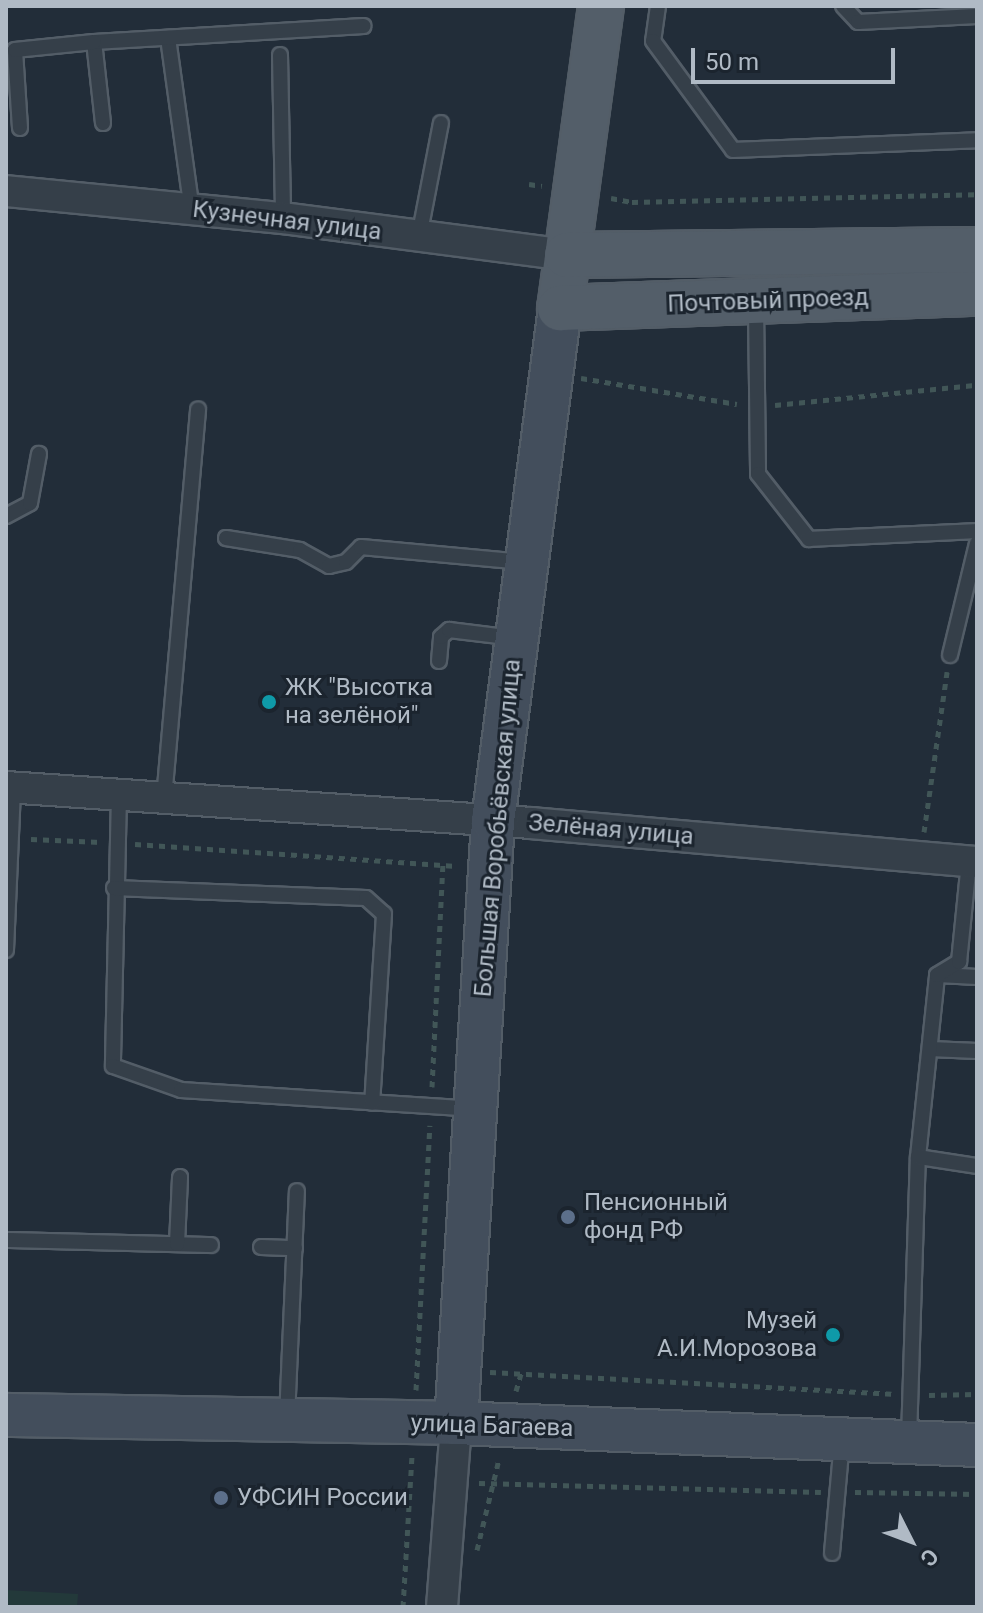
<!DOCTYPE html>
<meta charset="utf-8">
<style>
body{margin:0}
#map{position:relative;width:983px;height:1613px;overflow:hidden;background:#222d39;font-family:Roboto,sans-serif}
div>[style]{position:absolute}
.green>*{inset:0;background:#23393a}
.path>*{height:5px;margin-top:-2.5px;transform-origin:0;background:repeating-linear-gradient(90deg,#415657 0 6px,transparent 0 12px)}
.roads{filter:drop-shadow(2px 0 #535d67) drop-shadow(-2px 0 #535d67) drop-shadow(0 2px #535d67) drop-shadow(0 -2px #535d67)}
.service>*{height:14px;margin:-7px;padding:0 7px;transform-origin:7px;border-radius:7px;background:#353f49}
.minor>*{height:30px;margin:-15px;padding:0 15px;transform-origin:15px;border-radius:15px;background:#353f49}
.secondary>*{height:42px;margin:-21px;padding:0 21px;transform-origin:21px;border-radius:21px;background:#434e5c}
.primary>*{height:44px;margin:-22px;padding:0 22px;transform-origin:22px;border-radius:22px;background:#535e69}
.dots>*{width:22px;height:22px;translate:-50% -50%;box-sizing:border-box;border:4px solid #1b242e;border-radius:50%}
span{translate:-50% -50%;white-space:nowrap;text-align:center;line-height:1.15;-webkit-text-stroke:6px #1b242e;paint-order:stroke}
.street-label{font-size:24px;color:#b0bac5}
.poi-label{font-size:24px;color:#b0bac5}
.left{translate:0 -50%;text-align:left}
.right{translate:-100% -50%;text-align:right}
.frame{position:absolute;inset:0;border:8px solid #b0bac5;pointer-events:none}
.north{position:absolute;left:871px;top:1501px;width:80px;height:80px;-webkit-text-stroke:6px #1b242e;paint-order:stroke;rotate:132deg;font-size:22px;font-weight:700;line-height:32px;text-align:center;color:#b0bac5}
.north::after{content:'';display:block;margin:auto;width:28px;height:36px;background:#b0bac5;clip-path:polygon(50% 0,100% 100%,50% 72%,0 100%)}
.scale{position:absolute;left:691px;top:48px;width:204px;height:36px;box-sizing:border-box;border:4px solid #b0bac5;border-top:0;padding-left:10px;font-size:24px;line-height:28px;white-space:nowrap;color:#b0bac5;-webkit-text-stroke:6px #1b242e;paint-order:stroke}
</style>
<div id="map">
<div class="green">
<i style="clip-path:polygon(6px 1590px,78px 1594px,77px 1607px,6px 1607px)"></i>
</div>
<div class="path">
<i style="left:529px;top:184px;width:13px;rotate:9deg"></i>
<i style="left:611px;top:198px;width:21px;rotate:11deg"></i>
<i style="left:632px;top:202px;width:345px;rotate:-1.3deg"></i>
<i style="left:581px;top:378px;width:158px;rotate:9.5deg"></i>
<i style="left:775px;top:405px;width:203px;rotate:-5.7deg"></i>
<i style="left:924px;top:832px;width:162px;rotate:-81.8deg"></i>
<i style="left:31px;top:839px;width:70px;rotate:2.5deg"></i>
<i style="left:135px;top:844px;width:322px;rotate:3.9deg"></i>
<i style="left:432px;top:1087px;width:223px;rotate:-87.2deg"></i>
<i style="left:490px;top:1372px;width:402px;rotate:3.1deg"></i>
<i style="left:416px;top:1390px;width:265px;rotate:-87deg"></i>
<i style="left:516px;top:1391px;width:19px;rotate:-74deg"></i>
<i style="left:929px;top:1395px;width:48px;rotate:-1.2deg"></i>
<i style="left:479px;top:1483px;width:342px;rotate:1.5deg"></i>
<i style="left:855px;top:1492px;width:122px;rotate:0.9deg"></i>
<i style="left:477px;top:1550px;width:94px;rotate:-76.4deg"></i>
<i style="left:403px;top:1607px;width:151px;rotate:-86.6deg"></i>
</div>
<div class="roads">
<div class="service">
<i style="left:658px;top:6px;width:35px;rotate:98deg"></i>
<i style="left:653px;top:41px;width:135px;rotate:53.7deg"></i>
<i style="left:733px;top:150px;width:244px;rotate:-2.3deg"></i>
<i style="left:843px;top:6px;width:22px;rotate:47deg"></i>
<i style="left:858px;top:22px;width:119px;rotate:-2.9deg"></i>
<i style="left:168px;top:38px;width:174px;rotate:82.1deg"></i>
<i style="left:280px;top:55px;width:163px;rotate:88.9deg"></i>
<i style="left:103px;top:123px;width:81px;rotate:-96.3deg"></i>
<i style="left:94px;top:42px;width:270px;rotate:-3.4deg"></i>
<i style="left:20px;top:128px;width:78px;rotate:-93.7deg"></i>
<i style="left:15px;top:50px;width:79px;rotate:-5.8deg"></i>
<i style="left:419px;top:237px;width:116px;rotate:-79.1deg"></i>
<i style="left:756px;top:306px;width:168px;rotate:89.3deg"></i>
<i style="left:758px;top:474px;width:83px;rotate:51.9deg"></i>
<i style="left:809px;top:539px;width:168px;rotate:-2.7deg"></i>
<i style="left:6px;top:516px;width:27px;rotate:-28deg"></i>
<i style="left:30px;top:503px;width:50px;rotate:-79.6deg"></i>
<i style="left:226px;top:538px;width:75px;rotate:9.2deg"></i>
<i style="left:300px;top:550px;width:33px;rotate:29deg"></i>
<i style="left:329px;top:566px;width:17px;rotate:-13deg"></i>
<i style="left:346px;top:562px;width:21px;rotate:-45deg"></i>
<i style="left:361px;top:547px;width:163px;rotate:5.3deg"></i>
<i style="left:950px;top:655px;width:115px;rotate:-76.4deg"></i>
<i style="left:439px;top:661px;width:24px;rotate:-85deg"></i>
<i style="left:441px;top:637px;width:11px;rotate:-41deg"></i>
<i style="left:449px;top:630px;width:65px;rotate:7deg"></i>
<i style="left:119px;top:795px;width:271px;rotate:91.3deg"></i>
<i style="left:113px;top:1066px;width:72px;rotate:19.4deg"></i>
<i style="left:181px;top:1090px;width:292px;rotate:3.7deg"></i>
<i style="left:164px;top:799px;width:391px;rotate:-85deg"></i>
<i style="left:114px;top:888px;width:252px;rotate:2.3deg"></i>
<i style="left:366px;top:898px;width:24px;rotate:42deg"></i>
<i style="left:384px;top:914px;width:189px;rotate:93.6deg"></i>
<i style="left:6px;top:950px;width:162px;rotate:-87.5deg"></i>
<i style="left:938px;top:975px;width:39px;rotate:3deg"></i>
<i style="left:930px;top:1049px;width:47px;rotate:2.4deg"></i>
<i style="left:918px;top:1157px;width:183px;rotate:-84deg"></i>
<i style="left:937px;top:975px;width:26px;rotate:-31deg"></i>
<i style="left:959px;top:962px;width:100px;rotate:-84.3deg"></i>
<i style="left:6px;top:1240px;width:205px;rotate:1.4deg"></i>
<i style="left:177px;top:1244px;width:67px;rotate:-87.4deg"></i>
<i style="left:261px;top:1247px;width:34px;rotate:2deg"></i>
<i style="left:287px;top:1418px;width:227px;rotate:-87.5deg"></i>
<i style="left:909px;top:1439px;width:282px;rotate:-88.2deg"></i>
<i style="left:918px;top:1157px;width:60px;rotate:8.7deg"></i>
<i style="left:832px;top:1553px;width:111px;rotate:-84.9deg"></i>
</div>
<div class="minor">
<i style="left:6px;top:191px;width:278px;rotate:5.6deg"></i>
<i style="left:283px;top:218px;width:286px;rotate:7.4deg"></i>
<i style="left:6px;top:787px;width:526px;rotate:3.92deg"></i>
<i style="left:531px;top:823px;width:448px;rotate:5deg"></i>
<i style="left:442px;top:1607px;width:185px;rotate:-85.6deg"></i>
</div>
<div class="secondary">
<i style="left:6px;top:1415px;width:450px;rotate:1deg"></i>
<i style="left:456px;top:1423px;width:521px;rotate:2.42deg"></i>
<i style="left:456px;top:1423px;width:603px;rotate:-86.48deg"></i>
<i style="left:493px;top:821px;width:517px;rotate:-82.56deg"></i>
</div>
<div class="primary">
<i style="left:601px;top:6px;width:305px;rotate:97.7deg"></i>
<i style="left:560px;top:308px;width:417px;rotate:-2.1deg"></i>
<i style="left:567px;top:255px;width:410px;rotate:-0.7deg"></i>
</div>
</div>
<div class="dots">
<i style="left:269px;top:702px;background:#0f9aa8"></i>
<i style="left:568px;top:1217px;background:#5c6f8a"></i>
<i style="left:833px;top:1335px;background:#0f9aa8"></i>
<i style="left:221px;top:1498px;background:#5c6f8a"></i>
</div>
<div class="street-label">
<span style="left:287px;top:221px;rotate:7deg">Кузнечная улица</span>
<span style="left:768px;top:301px;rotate:-2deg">Почтовый проезд</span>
<span style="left:498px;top:828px;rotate:-85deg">Большая Воробьёвская улица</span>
<span style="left:611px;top:830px;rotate:5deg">Зелёная улица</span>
<span style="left:492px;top:1426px;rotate:2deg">улица Багаева</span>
</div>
<div class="poi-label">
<span class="left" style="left:285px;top:702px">ЖК "Высотка<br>на зелёной"</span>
<span class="left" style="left:584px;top:1217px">Пенсионный<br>фонд РФ</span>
<span class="right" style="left:817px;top:1335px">Музей<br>А.И.Морозова</span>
<span class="left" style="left:237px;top:1498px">УФСИН России</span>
</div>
<div class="frame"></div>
<div class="north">С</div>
<div class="scale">50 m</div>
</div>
